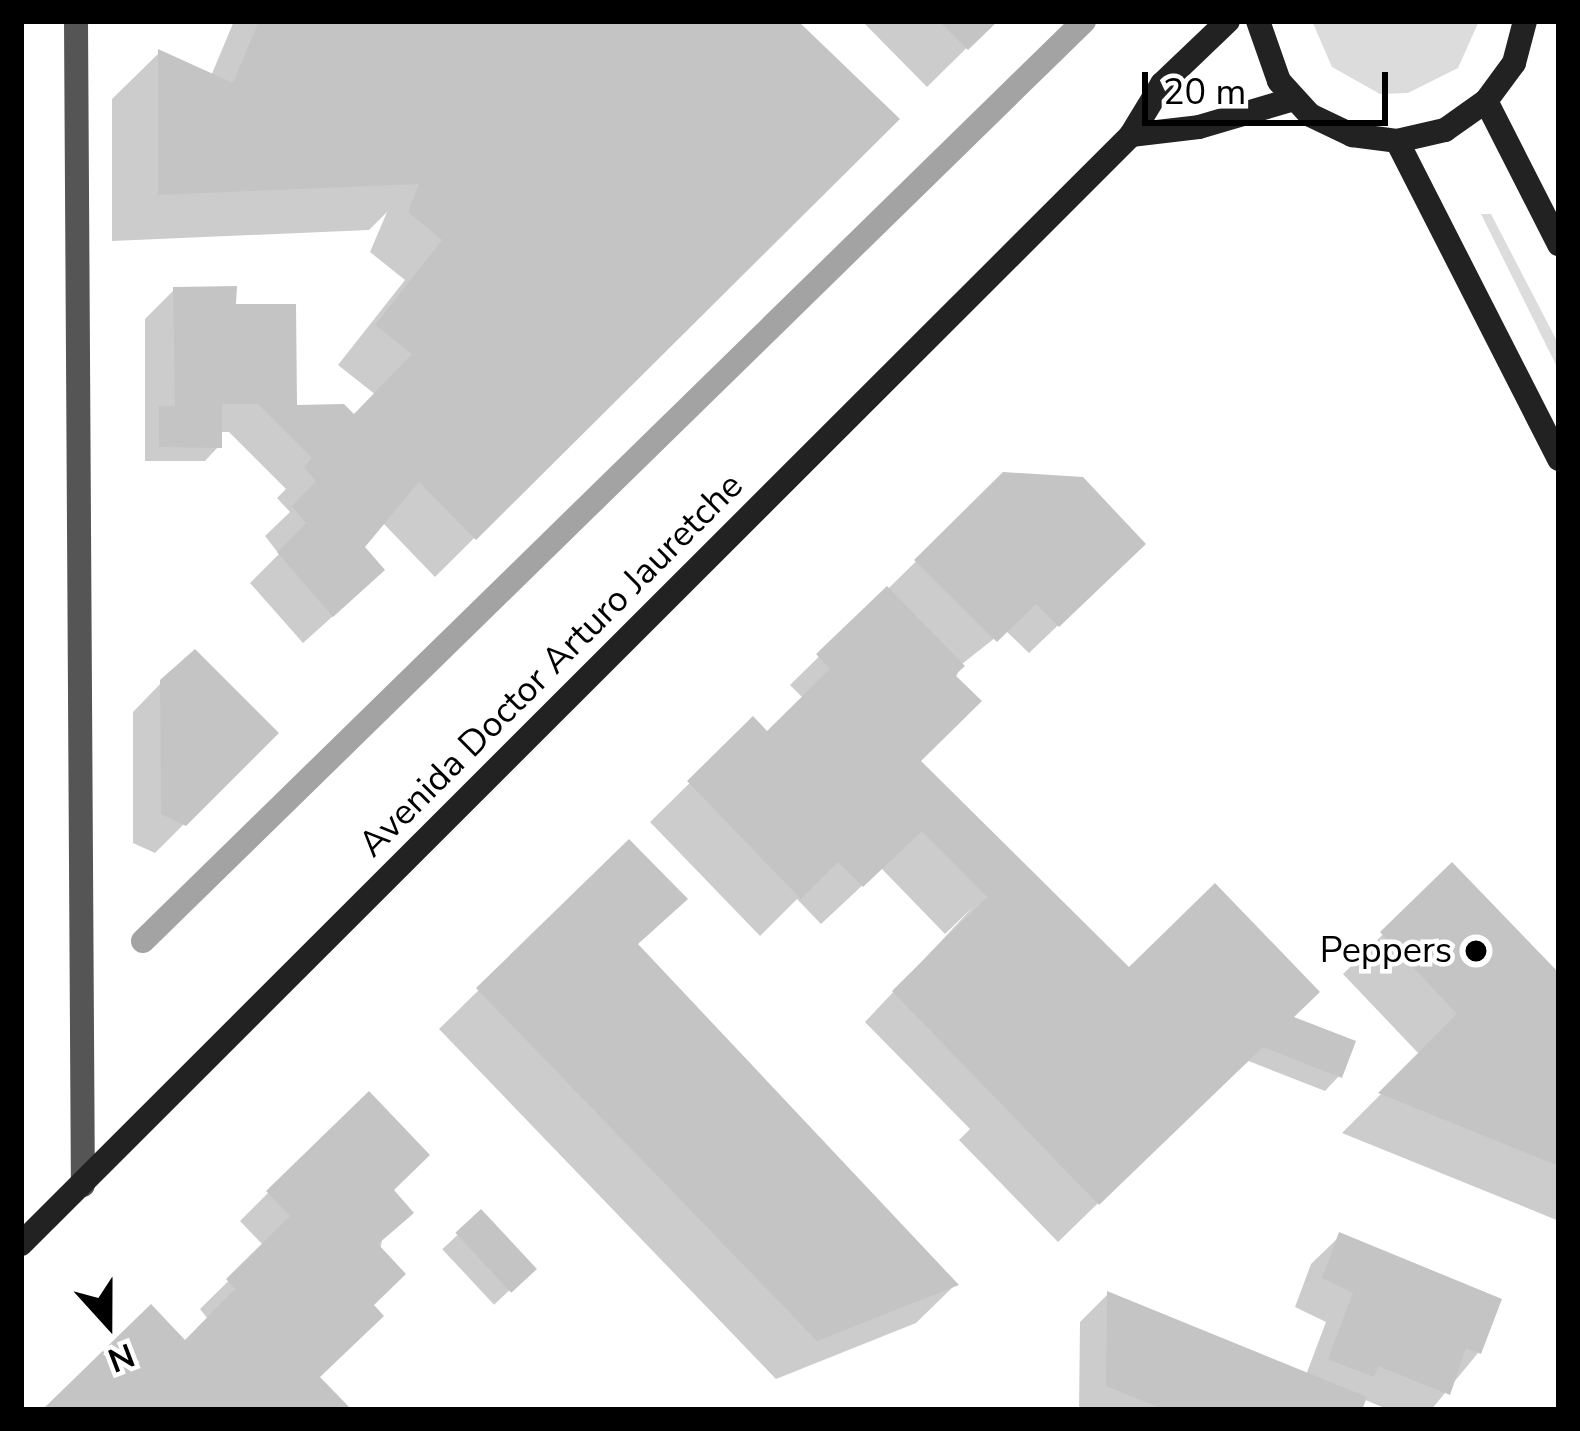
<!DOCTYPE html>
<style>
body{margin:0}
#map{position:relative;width:1580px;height:1431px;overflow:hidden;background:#fff;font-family:"Nunito Sans",sans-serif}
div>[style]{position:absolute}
.green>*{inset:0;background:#dcdcdc}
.shadow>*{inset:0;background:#0003;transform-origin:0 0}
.stream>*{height:24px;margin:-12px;padding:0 12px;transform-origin:12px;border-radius:12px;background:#a3a3a3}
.building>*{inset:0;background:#c4c4c4;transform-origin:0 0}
.minor>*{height:24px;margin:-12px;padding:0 12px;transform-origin:12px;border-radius:12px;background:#555}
.secondary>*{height:24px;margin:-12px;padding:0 12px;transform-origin:12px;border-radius:12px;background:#222}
.dots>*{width:33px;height:33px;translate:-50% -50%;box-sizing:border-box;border:6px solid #fff;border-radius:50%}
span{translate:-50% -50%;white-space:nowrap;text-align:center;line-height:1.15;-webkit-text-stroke:9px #fff;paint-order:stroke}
.street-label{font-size:36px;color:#000}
.poi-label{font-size:36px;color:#000}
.right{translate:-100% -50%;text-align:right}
.frame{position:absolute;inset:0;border:24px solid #000;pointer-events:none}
.north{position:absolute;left:48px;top:1263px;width:120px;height:120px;-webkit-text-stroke:9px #fff;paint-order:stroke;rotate:159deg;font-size:33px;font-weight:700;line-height:48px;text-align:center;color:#000}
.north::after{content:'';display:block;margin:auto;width:42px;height:54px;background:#000;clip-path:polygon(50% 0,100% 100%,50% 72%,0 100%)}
.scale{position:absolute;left:1142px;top:72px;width:246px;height:54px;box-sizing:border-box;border:6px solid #000;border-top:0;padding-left:15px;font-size:36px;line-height:42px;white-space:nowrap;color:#000;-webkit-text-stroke:9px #fff;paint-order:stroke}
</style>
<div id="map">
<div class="green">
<i style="clip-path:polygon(1312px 21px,1479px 21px,1458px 68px,1408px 93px,1380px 94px,1332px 67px)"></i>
<i style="clip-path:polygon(1481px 214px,1491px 214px,1559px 345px,1559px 371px)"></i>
</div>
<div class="shadow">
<i style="clip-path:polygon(234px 21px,794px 21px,895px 119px,435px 577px,382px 522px,361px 547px,352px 599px,303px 643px,250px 583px,279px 554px,265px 536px,290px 512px,277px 498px,286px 489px,229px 432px,219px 432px,219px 446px,205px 461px,145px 461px,145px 319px,174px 290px,233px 307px,294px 408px,353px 418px,376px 395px,338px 365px,405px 280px,370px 252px,387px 212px,369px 230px,112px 241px,112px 99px,159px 53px,211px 76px)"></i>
<i style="clip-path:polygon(862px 21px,994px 21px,927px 87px)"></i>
<i style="clip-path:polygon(1004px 475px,1114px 572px,1029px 653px,1005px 630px,962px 664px,917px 761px,1125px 967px,1289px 1018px,1339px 1076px,1325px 1091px,1246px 1060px,1058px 1242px,959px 1140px,970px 1129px,865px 1022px,973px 907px,945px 934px,881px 868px,821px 924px,797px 899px,760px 936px,650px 822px,753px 721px,767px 736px,804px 699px,790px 685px)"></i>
<i style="clip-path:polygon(162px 682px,275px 733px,155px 853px,133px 843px,133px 712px)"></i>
<i style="clip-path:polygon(629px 843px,635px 945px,955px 1285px,916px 1323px,776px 1379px,439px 1029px)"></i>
<i style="clip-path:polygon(1452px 866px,1559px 977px,1559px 1221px,1342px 1133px,1420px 1055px,1343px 974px)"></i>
<i style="clip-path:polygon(300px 1161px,391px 1191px,370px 1306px,316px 1378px,348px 1410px,46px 1410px,185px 1344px,208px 1319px,200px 1309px,264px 1246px,240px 1221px)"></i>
<i style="left:481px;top:1213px;width:76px;height:53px;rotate:47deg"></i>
<i style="clip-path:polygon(1340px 1236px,1478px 1353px,1431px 1410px,1389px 1410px,1363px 1399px,1358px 1410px,1079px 1410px,1080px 1322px,1108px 1294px,1306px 1375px,1326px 1322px,1295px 1307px,1311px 1264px)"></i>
</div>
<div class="stream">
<i style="left:143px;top:941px;width:1316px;rotate:-44.35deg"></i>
</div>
<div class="building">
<i style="clip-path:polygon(259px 21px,798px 21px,900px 119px,476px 540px,419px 482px,365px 547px,385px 570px,333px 617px,277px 552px,306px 523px,292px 506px,316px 481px,304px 467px,312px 458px,258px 404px,222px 404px,222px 448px,159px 447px,159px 406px,175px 406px,173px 287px,237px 286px,236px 304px,296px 304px,297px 405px,344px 404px,354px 414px,412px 354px,375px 325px,442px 240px,408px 212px,419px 184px,158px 195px,158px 49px,233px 83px)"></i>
<i style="clip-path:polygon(939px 21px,998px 21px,968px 50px)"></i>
<i style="clip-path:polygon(1003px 472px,1083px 477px,1146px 544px,1059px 627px,1036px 604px,997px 642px,914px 560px)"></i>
<i style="clip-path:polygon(887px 586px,965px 666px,955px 675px,982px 701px,921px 761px,1129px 967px,1215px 883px,1320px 992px,1294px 1017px,1356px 1041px,1342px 1078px,1263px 1047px,1099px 1205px,892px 991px,987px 897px,922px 831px,863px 887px,838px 862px,801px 899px,687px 781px,753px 716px,767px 731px,830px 669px,816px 654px)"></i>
<i style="clip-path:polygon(195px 649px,279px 733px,186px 826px,161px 814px,160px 680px)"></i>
<i style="clip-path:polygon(629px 839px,688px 899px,638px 944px,959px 1285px,817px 1341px,476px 988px)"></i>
<i style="clip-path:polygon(1452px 862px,1559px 973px,1559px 1166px,1378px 1093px,1457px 1014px,1380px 932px)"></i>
<i style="clip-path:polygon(369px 1091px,430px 1155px,394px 1190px,414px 1213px,378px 1244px,406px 1274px,374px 1305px,384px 1316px,320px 1377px,352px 1410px,42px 1410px,151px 1304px,185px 1340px,235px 1289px,226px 1279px,290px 1216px,266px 1191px)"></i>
<i style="left:481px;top:1209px;width:82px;height:35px;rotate:47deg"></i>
<i style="clip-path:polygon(1339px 1232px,1502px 1299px,1481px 1354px,1466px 1348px,1450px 1395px,1378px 1366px,1374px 1377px,1328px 1359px,1353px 1293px,1322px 1278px)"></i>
<i style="clip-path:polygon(1107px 1291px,1367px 1397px,1362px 1410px,1165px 1410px,1106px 1386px)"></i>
</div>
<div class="minor">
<i style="left:76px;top:21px;width:1164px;rotate:89.66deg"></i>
</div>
<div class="secondary">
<i style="left:1258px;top:21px;width:64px;rotate:70.7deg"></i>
<i style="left:1279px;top:81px;width:46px;rotate:47.6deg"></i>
<i style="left:1310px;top:115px;width:47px;rotate:25.5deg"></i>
<i style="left:1352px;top:135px;width:45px;rotate:7.6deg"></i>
<i style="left:1397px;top:141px;width:49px;rotate:-12.9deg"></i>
<i style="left:1445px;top:130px;width:50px;rotate:-35.3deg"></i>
<i style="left:1486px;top:101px;width:47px;rotate:-53.6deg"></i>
<i style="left:1514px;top:63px;width:43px;rotate:-75.3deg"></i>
<i style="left:1486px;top:101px;width:161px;rotate:63deg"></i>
<i style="left:1131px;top:135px;width:68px;rotate:-6.7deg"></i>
<i style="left:1199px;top:127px;width:99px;rotate:-16.4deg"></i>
<i style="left:1397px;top:141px;width:357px;rotate:63deg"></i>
<i style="left:21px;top:1244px;width:1569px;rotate:-44.97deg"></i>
<i style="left:1131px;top:135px;width:60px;rotate:-58.7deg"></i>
<i style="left:1162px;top:84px;width:91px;rotate:-43.7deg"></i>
</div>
<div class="dots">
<i style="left:1476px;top:951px;background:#000"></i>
</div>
<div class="street-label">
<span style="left:551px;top:665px;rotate:-45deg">Avenida Doctor Arturo Jauretche</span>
</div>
<div class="poi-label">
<span class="right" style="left:1452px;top:951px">Peppers</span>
</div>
<div class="frame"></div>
<div class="north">N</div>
<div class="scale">20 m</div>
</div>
